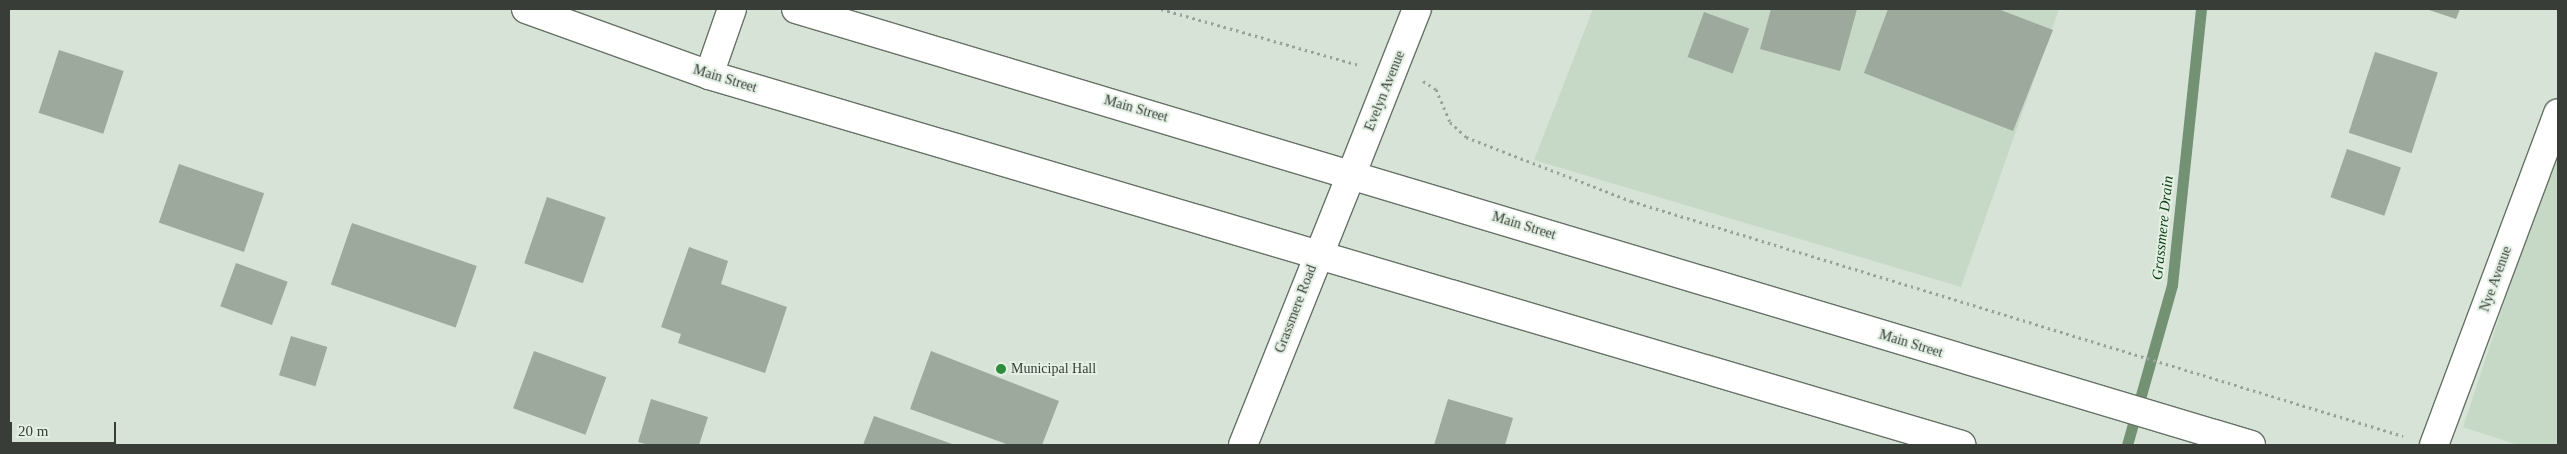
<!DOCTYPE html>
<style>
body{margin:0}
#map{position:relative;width:2567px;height:454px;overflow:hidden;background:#d6e3d6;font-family:Georgia,serif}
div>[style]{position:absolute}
.built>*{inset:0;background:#c6d9c6}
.stream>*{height:11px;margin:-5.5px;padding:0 5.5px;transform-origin:5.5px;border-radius:5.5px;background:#739274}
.building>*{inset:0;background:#9ca99c;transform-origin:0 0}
.path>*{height:3px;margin-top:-1.5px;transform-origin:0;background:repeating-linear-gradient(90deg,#99a399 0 2.5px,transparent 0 6.5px)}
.roads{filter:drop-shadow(1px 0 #667266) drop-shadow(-1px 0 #667266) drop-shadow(0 1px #667266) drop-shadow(0 -1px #667266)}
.minor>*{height:28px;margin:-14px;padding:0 14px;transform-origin:14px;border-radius:14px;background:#fff}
.tertiary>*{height:28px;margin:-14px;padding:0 14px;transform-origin:14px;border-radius:14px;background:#fff}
.primary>*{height:28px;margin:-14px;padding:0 14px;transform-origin:14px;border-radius:14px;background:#fff}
.dots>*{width:14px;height:14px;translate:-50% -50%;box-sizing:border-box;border:2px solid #e3f0e3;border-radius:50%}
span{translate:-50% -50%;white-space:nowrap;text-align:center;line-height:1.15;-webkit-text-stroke:4px #e3f0e3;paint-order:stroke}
.street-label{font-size:14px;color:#383d38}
.poi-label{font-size:14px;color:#383d38}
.left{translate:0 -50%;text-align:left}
.water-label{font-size:15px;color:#0b3c13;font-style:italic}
.frame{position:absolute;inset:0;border:10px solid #383d38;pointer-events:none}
.scale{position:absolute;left:10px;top:422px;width:106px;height:22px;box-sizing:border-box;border:2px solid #383d38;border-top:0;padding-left:6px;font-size:15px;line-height:18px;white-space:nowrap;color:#383d38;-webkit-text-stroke:4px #e3f0e3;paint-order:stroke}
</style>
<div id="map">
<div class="built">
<i style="clip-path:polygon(1593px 9px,2059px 9px,1961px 287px,1534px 160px)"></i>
<i style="clip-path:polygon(2558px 139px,2558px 445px,2518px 445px,2463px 427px)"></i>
</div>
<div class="stream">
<i style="left:2127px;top:445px;width:166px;rotate:-74.3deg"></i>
<i style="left:2172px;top:285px;width:278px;rotate:-84deg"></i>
</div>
<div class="building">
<i style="clip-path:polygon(1771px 9px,1857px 9px,1840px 71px,1760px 49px)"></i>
<i style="clip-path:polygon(1888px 9px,1998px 9px,2053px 30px,2013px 131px,1864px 73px)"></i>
<i style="clip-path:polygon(2426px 9px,2460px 9px,2456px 19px)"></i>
<i style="left:1704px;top:12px;width:48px;height:48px;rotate:20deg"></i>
<i style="left:59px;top:50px;width:68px;height:66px;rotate:18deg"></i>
<i style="left:2375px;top:52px;width:66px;height:85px;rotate:18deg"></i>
<i style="left:2347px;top:149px;width:57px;height:51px;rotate:19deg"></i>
<i style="left:179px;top:164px;width:90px;height:62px;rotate:19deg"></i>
<i style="left:547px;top:197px;width:62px;height:70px;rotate:19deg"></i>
<i style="left:352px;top:223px;width:132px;height:65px;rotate:19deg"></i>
<i style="clip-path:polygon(689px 247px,728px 261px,721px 284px,787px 307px,765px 373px,678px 343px,681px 334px,661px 327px)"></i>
<i style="left:236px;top:263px;width:55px;height:46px;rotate:20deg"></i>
<i style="left:291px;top:336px;width:38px;height:41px;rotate:17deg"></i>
<i style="left:534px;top:351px;width:77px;height:61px;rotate:20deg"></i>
<i style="clip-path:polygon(931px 351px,1059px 401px,1042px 445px,1009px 445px,910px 409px)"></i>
<i style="clip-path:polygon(651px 399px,708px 417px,699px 445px,649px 445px,638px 442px)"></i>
<i style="clip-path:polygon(1448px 399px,1513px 418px,1505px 445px,1434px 445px)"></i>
<i style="clip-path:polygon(874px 416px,955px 445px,863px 445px)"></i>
</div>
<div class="path">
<i style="left:1161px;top:9px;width:206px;rotate:15.8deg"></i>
<i style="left:1423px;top:81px;width:15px;rotate:32deg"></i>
<i style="left:1436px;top:89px;width:36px;rotate:67deg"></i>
<i style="left:1450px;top:122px;width:22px;rotate:43deg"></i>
<i style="left:1466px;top:137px;width:177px;rotate:21.2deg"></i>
<i style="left:1631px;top:201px;width:807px;rotate:16.93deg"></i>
</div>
<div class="roads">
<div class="minor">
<i style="left:709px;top:75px;width:70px;rotate:-70.8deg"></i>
<i style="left:1352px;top:173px;width:176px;rotate:-68.4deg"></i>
<i style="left:2434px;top:445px;width:354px;rotate:-69.5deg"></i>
</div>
<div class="tertiary">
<i style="left:1243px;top:445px;width:293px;rotate:-68.2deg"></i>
</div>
<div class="primary">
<i style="left:526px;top:9px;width:195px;rotate:19.8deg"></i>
<i style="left:709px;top:75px;width:1306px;rotate:16.45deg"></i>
<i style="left:796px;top:9px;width:1519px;rotate:16.68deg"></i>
</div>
</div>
<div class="dots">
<i style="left:1001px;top:369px;background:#308c3d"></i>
</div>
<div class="street-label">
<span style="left:725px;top:79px;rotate:17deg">Main Street</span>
<span style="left:1385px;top:91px;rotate:-68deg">Evelyn Avenue</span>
<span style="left:1136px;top:109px;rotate:16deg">Main Street</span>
<span style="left:1524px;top:226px;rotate:17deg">Main Street</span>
<span style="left:2496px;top:279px;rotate:-70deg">Nye Avenue</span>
<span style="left:1296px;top:309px;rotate:-69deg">Grassmere Road</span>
<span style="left:1911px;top:344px;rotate:17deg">Main Street</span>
</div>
<div class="poi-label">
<span class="left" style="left:1011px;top:369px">Municipal Hall</span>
</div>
<div class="water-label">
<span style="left:2163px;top:228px;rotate:-84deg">Grassmere Drain</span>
</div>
<div class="frame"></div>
<div class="scale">20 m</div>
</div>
